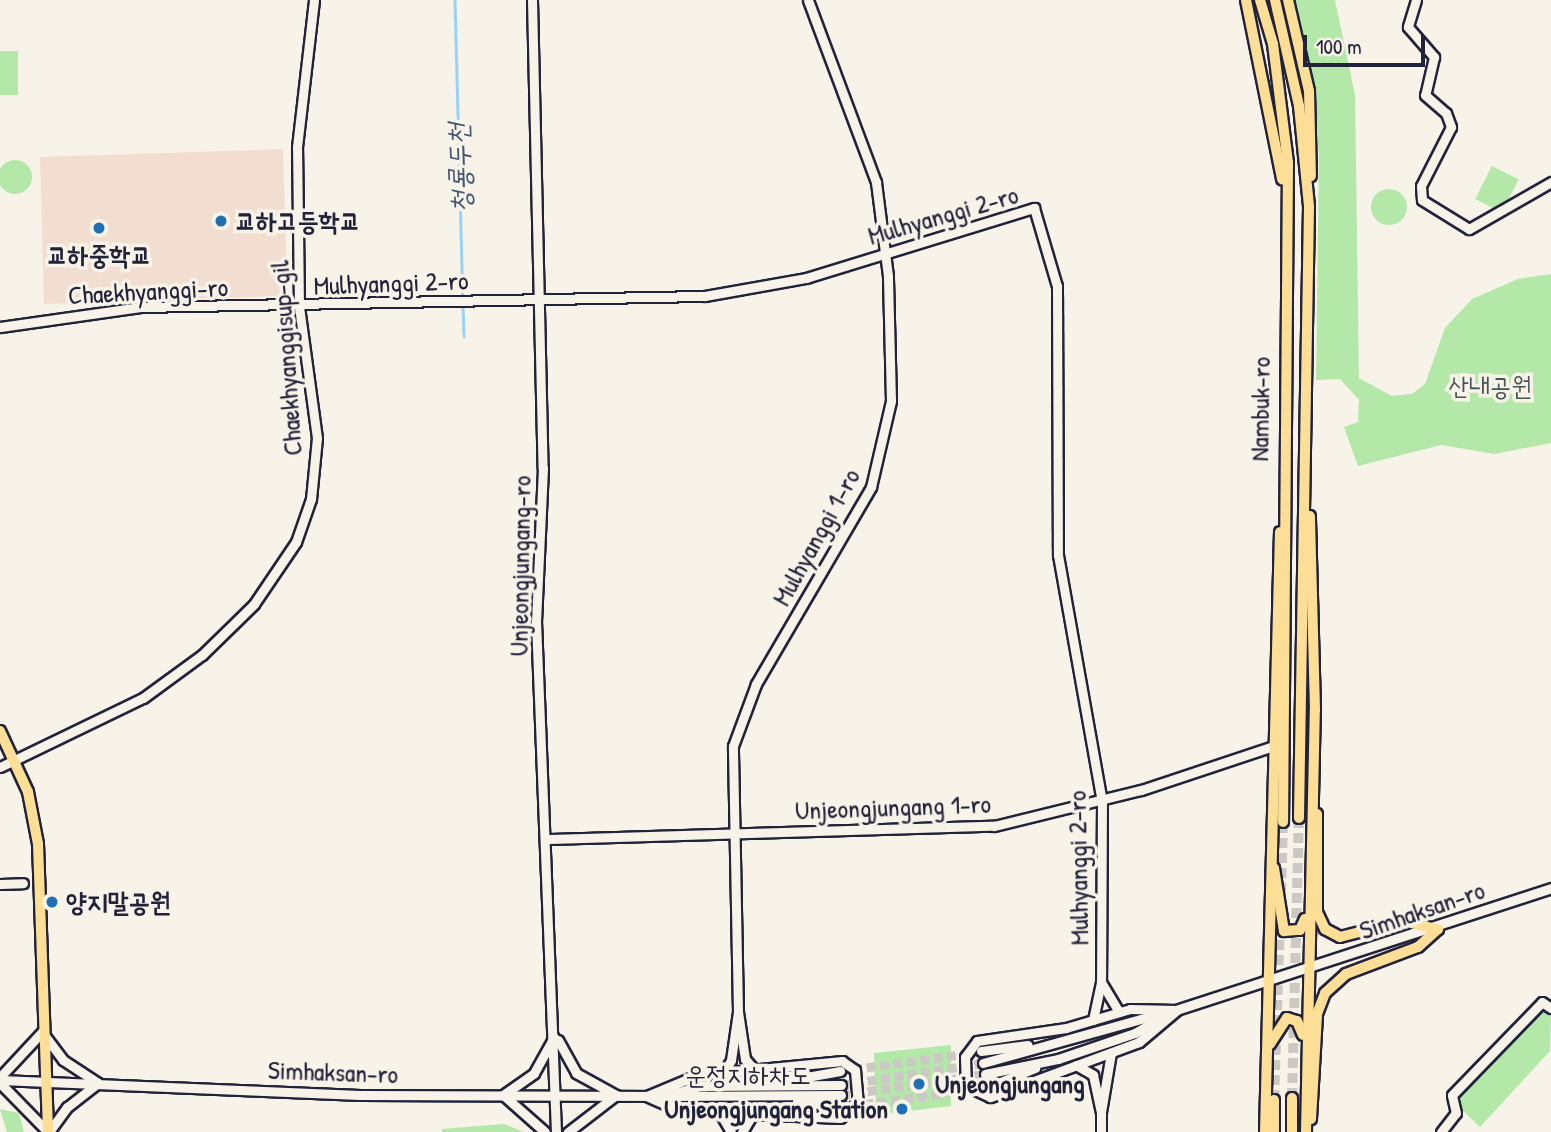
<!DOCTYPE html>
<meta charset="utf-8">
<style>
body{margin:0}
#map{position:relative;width:1551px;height:1132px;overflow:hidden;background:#f7f3e8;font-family:"Patrick Hand","Poor Story",sans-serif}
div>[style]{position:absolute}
.built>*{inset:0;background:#f1ded0}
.green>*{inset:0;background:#b3e8a9;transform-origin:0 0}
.round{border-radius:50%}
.stream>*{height:2.5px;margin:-1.25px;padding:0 1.25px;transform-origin:1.25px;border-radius:1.25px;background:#99d2f9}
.minor-tunnel>*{height:9px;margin-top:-4.5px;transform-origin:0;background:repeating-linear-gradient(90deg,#ccc9c5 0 9px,transparent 0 13.5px)}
.major-tunnel>*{height:10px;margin-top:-5px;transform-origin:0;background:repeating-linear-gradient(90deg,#ccc9c5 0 10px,transparent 0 15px)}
.roads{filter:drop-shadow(2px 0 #22223b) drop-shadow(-2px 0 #22223b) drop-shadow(0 2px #22223b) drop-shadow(0 -2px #22223b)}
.minor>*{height:9px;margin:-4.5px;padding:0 4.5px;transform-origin:4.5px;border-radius:4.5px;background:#f7f3e8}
.major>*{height:10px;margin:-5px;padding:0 5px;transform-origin:5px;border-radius:5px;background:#fcde96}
.dots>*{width:19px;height:19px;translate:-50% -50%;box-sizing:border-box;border:4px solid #f7f3e8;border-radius:50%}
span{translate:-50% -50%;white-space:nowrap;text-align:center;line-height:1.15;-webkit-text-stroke:7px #f7f3e8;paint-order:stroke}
.street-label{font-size:26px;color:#22223b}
.poi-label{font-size:26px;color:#22223b;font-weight:700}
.left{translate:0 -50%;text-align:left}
.right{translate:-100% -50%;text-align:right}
.park-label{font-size:26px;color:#465456}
.water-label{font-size:28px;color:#465774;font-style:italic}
.scale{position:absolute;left:1303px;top:35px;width:122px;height:32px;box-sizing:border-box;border:4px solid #22223b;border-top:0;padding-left:9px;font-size:21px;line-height:24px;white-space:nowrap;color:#22223b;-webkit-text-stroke:5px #f7f3e8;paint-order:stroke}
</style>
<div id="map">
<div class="built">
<i style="clip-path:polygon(283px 149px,287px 289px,277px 296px,44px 304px,40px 157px)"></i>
</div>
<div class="green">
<i style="clip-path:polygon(1293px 0,1335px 0,1355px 95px,1359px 378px,1392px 396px,1412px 394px,1425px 384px,1445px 328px,1472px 299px,1518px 279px,1551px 274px,1551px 443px,1494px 454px,1441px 445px,1358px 466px,1344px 427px,1358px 422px,1359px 400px,1340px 379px,1316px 380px,1319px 153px)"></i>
<i style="left:0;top:51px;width:18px;height:44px"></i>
<i class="round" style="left:-2px;top:160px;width:34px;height:34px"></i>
<i style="left:1492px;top:166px;width:30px;height:37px;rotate:27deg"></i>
<i class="round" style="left:1371px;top:189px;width:36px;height:36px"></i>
<i style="clip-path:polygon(1543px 1007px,1551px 1013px,1550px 1051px,1480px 1127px,1461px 1109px,1460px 1093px)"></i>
<i style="clip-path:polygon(951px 1045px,951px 1106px,876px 1115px,874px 1053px)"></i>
<i style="clip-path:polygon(0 1109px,19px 1113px,24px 1132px,7px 1132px)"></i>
<i style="clip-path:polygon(504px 1124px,524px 1132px,442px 1132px,442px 1129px)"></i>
</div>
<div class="stream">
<i style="left:455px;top:0;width:298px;rotate:88.5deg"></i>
<i style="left:463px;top:305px;width:31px;rotate:88deg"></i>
</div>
<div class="minor-tunnel">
<i style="left:840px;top:1071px;width:133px;rotate:-7.8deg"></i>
<i style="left:841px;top:1085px;width:144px;rotate:-8.8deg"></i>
<i style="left:841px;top:1095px;width:146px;rotate:-8.3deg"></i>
<i style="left:851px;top:1106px;width:138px;rotate:-7.9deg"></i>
</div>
<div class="major-tunnel">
<i style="left:1281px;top:893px;width:71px;rotate:-88.4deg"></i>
<i style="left:1292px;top:1098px;width:280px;rotate:-88.6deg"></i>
<i style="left:1274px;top:1100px;width:181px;rotate:-88.1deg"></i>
</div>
<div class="roads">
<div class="minor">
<i style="left:532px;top:0;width:468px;rotate:88.7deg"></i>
<i style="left:543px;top:468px;width:153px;rotate:92.6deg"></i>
<i style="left:536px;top:621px;width:511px;rotate:87.76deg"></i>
<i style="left:1416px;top:0;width:28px;rotate:107deg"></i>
<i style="left:1408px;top:27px;width:40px;rotate:49deg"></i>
<i style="left:1434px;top:57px;width:39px;rotate:103deg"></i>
<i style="left:1425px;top:95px;width:28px;rotate:41deg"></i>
<i style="left:1446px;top:113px;width:15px;rotate:70deg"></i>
<i style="left:1451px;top:127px;width:66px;rotate:117deg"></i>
<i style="left:1421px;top:186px;width:14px;rotate:86deg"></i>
<i style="left:1422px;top:200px;width:55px;rotate:31.7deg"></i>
<i style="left:1469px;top:229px;width:95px;rotate:-29.8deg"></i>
<i style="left:0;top:327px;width:141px;rotate:-8.1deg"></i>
<i style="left:140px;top:307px;width:565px;rotate:-1.12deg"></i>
<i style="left:705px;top:296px;width:103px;rotate:-10.1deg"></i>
<i style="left:806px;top:278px;width:239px;rotate:-17.1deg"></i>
<i style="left:1034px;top:208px;width:81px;rotate:73.6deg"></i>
<i style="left:1057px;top:286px;width:269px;rotate:89.8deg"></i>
<i style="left:1058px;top:555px;width:250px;rotate:79.9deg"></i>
<i style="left:1102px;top:801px;width:181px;rotate:90.3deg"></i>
<i style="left:0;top:767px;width:159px;rotate:-25.8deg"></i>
<i style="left:143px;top:698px;width:73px;rotate:-36.1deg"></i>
<i style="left:202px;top:655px;width:73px;rotate:-44.4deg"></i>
<i style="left:254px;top:604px;width:75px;rotate:-55.9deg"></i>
<i style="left:296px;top:542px;width:46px;rotate:-70.8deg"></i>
<i style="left:311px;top:499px;width:61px;rotate:-84.4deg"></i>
<i style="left:317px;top:438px;width:132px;rotate:-97.8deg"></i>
<i style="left:299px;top:307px;width:160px;rotate:-90.7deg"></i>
<i style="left:297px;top:147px;width:148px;rotate:-83.4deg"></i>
<i style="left:546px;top:839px;width:448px;rotate:-1.7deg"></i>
<i style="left:994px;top:826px;width:151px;rotate:-13.8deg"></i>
<i style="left:1141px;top:790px;width:139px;rotate:-18.4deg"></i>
<i style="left:0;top:884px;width:23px;rotate:-2deg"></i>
<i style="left:1130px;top:1009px;width:47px;rotate:1.2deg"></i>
<i style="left:1177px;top:1010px;width:50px;rotate:139.9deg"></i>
<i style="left:1139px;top:1042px;width:159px;rotate:159.7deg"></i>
<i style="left:990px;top:1097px;width:26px;rotate:-155deg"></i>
<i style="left:966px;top:1086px;width:29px;rotate:-92deg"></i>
<i style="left:965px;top:1057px;width:20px;rotate:-53deg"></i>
<i style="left:977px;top:1041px;width:90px;rotate:-8.3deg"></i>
<i style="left:1066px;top:1028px;width:67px;rotate:-16.5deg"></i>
<i style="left:738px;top:1012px;width:266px;rotate:-91.1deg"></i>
<i style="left:733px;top:746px;width:66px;rotate:-69.6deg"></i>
<i style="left:756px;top:684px;width:228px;rotate:-59.7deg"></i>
<i style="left:871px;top:487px;width:88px;rotate:-76.9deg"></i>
<i style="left:891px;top:401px;width:125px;rotate:-91.4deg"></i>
<i style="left:888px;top:276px;width:95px;rotate:-97.3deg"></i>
<i style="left:876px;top:182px;width:194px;rotate:-110.5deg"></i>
<i style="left:1093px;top:1020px;width:39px;rotate:-78deg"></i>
<i style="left:1101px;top:982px;width:35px;rotate:59deg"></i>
<i style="left:558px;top:1040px;width:38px;rotate:61deg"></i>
<i style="left:576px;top:1073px;width:46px;rotate:28.8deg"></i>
<i style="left:616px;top:1095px;width:61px;rotate:142.4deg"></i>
<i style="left:981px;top:1051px;width:47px;rotate:-7.3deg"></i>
<i style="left:842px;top:1061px;width:16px;rotate:35deg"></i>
<i style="left:855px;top:1070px;width:32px;rotate:85deg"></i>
<i style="left:858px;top:1102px;width:24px;rotate:138deg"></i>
<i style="left:840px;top:1118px;width:160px;rotate:-177.5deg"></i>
<i style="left:680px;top:1111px;width:36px;rotate:-156deg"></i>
<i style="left:647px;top:1096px;width:54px;rotate:-22.8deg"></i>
<i style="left:697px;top:1075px;width:146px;rotate:-5.5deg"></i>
<i style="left:983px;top:1063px;width:182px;rotate:-15.6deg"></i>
<i style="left:1076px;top:1065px;width:20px;rotate:30deg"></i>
<i style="left:1093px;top:1075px;width:38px;rotate:78deg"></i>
<i style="left:1101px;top:1112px;width:60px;rotate:-80.4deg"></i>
<i style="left:723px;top:1074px;width:16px;rotate:-60deg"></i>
<i style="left:731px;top:1060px;width:49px;rotate:-81.7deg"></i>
<i style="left:738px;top:1012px;width:48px;rotate:81.5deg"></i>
<i style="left:745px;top:1059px;width:15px;rotate:48deg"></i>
<i style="left:985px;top:1074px;width:75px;rotate:-11.6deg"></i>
<i style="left:1058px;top:1059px;width:81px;rotate:-18.7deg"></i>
<i style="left:1135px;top:1033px;width:44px;rotate:-30.1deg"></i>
<i style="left:1173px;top:1011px;width:398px;rotate:-18deg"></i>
<i style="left:0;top:1077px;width:62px;rotate:-47deg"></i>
<i style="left:42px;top:1032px;width:35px;rotate:53deg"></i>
<i style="left:63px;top:1060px;width:42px;rotate:33.3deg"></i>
<i style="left:98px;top:1083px;width:39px;rotate:142deg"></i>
<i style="left:67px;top:1107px;width:31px;rotate:126deg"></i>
<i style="left:0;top:1080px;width:360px;rotate:2.4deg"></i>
<i style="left:360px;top:1095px;width:305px;rotate:0.2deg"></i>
<i style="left:784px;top:1081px;width:57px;rotate:-10.1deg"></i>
<i style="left:0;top:1083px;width:69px;rotate:45.6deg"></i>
<i style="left:988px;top:1087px;width:51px;rotate:-22deg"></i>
<i style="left:841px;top:1095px;width:176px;rotate:179.7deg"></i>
<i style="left:665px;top:1096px;width:35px;rotate:-16deg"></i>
<i style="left:699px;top:1086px;width:142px;rotate:-0.4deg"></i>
<i style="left:797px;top:1101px;width:46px;rotate:7.4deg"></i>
<i style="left:720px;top:1113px;width:22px;rotate:60deg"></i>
<i style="left:545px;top:1132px;width:56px;rotate:-138.6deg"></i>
<i style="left:503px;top:1095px;width:38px;rotate:-35deg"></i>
<i style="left:534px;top:1073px;width:41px;rotate:-60.9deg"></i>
<i style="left:742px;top:1132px;width:21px;rotate:-59deg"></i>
<i style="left:1101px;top:1132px;width:20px;rotate:-90deg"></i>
<i style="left:1441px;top:1132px;width:24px;rotate:-52deg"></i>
<i style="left:1456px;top:1113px;width:18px;rotate:-103deg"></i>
<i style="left:1452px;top:1095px;width:129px;rotate:-45.9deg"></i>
<i style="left:1542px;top:1002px;width:11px;rotate:34deg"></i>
</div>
<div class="major">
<i style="left:1246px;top:0;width:183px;rotate:78.6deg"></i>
<i style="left:1260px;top:0;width:46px;rotate:73.5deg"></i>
<i style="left:1273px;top:44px;width:120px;rotate:82.8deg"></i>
<i style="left:1288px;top:163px;width:659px;rotate:90.43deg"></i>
<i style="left:1275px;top:0;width:109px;rotate:77.2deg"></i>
<i style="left:1299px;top:106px;width:101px;rotate:84.3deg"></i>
<i style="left:1309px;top:207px;width:611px;rotate:90.94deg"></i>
<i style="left:1288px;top:0;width:93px;rotate:77deg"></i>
<i style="left:1309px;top:91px;width:85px;rotate:88.7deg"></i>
<i style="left:0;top:731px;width:67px;rotate:65.3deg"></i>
<i style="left:28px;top:792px;width:53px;rotate:79.1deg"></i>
<i style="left:38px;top:844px;width:288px;rotate:88deg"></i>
<i style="left:1317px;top:814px;width:98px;rotate:90deg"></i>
<i style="left:1317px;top:912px;width:19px;rotate:65deg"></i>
<i style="left:1325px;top:929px;width:17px;rotate:28deg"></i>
<i style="left:1340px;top:937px;width:64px;rotate:-14.5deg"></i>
<i style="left:1402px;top:921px;width:37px;rotate:13deg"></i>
<i style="left:1274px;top:868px;width:64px;rotate:81deg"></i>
<i style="left:1284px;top:931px;width:16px;rotate:-4deg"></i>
<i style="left:1300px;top:930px;width:12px;rotate:-66deg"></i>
<i style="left:1270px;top:1044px;width:31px;rotate:-57deg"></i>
<i style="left:1287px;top:1018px;width:10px;rotate:17deg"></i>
<i style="left:1297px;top:1021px;width:15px;rotate:67deg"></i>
<i style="left:1274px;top:1100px;width:32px;rotate:90deg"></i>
<i style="left:1311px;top:1119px;width:105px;rotate:-86.7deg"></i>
<i style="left:1317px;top:1014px;width:22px;rotate:-69deg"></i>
<i style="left:1325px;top:993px;width:28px;rotate:-42deg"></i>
<i style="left:1346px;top:974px;width:77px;rotate:-20.6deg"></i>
<i style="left:1418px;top:947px;width:27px;rotate:-42deg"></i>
<i style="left:1265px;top:1132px;width:600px;rotate:-88.57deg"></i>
<i style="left:1292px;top:1132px;width:34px;rotate:-90deg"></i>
<i style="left:1306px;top:1132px;width:422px;rotate:-88.8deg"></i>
<i style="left:1315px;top:710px;width:194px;rotate:-91.5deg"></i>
</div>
</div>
<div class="dots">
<i style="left:221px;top:221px;background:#1f6fb2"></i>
<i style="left:99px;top:228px;background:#1f6fb2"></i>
<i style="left:52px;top:902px;background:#1f6fb2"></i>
<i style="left:919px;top:1084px;background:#1f6fb2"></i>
<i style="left:902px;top:1109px;background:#1f6fb2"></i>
</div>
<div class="street-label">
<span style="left:943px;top:215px;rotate:-16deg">Mulhyanggi 2-ro</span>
<span style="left:391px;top:283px;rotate:-2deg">Mulhyanggi 2-ro</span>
<span style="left:148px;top:291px;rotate:-3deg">Chaekhyanggi-ro</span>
<span style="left:286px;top:358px;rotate:-94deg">Chaekhyanggisup-gil</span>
<span style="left:1260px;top:409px;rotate:-89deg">Nambuk-ro</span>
<span style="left:816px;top:537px;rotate:-61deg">Mulhyanggi 1-ro</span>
<span style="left:520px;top:566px;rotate:-89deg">Unjeongjungang-ro</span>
<span style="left:893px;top:807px;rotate:-2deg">Unjeongjungang 1-ro</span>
<span style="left:1078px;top:868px;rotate:-91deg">Mulhyanggi 2-ro</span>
<span style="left:1422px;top:910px;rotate:-19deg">Simhaksan-ro</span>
<span style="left:333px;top:1072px;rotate:2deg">Simhaksan-ro</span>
<span style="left:748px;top:1075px">운정지하차도</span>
</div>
<div class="poi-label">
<span class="left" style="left:235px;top:221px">교하고등학교</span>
<span style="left:99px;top:255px">교하중학교</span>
<span class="left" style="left:66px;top:902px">양지말공원</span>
<span class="left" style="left:935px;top:1084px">Unjeongjungang</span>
<span class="right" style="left:888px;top:1109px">Unjeongjungang Station</span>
</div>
<div class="park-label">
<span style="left:1490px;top:386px">산내공원</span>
</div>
<div class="water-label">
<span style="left:459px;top:168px;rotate:-92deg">청룡두천</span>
</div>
<div class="scale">100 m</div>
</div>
